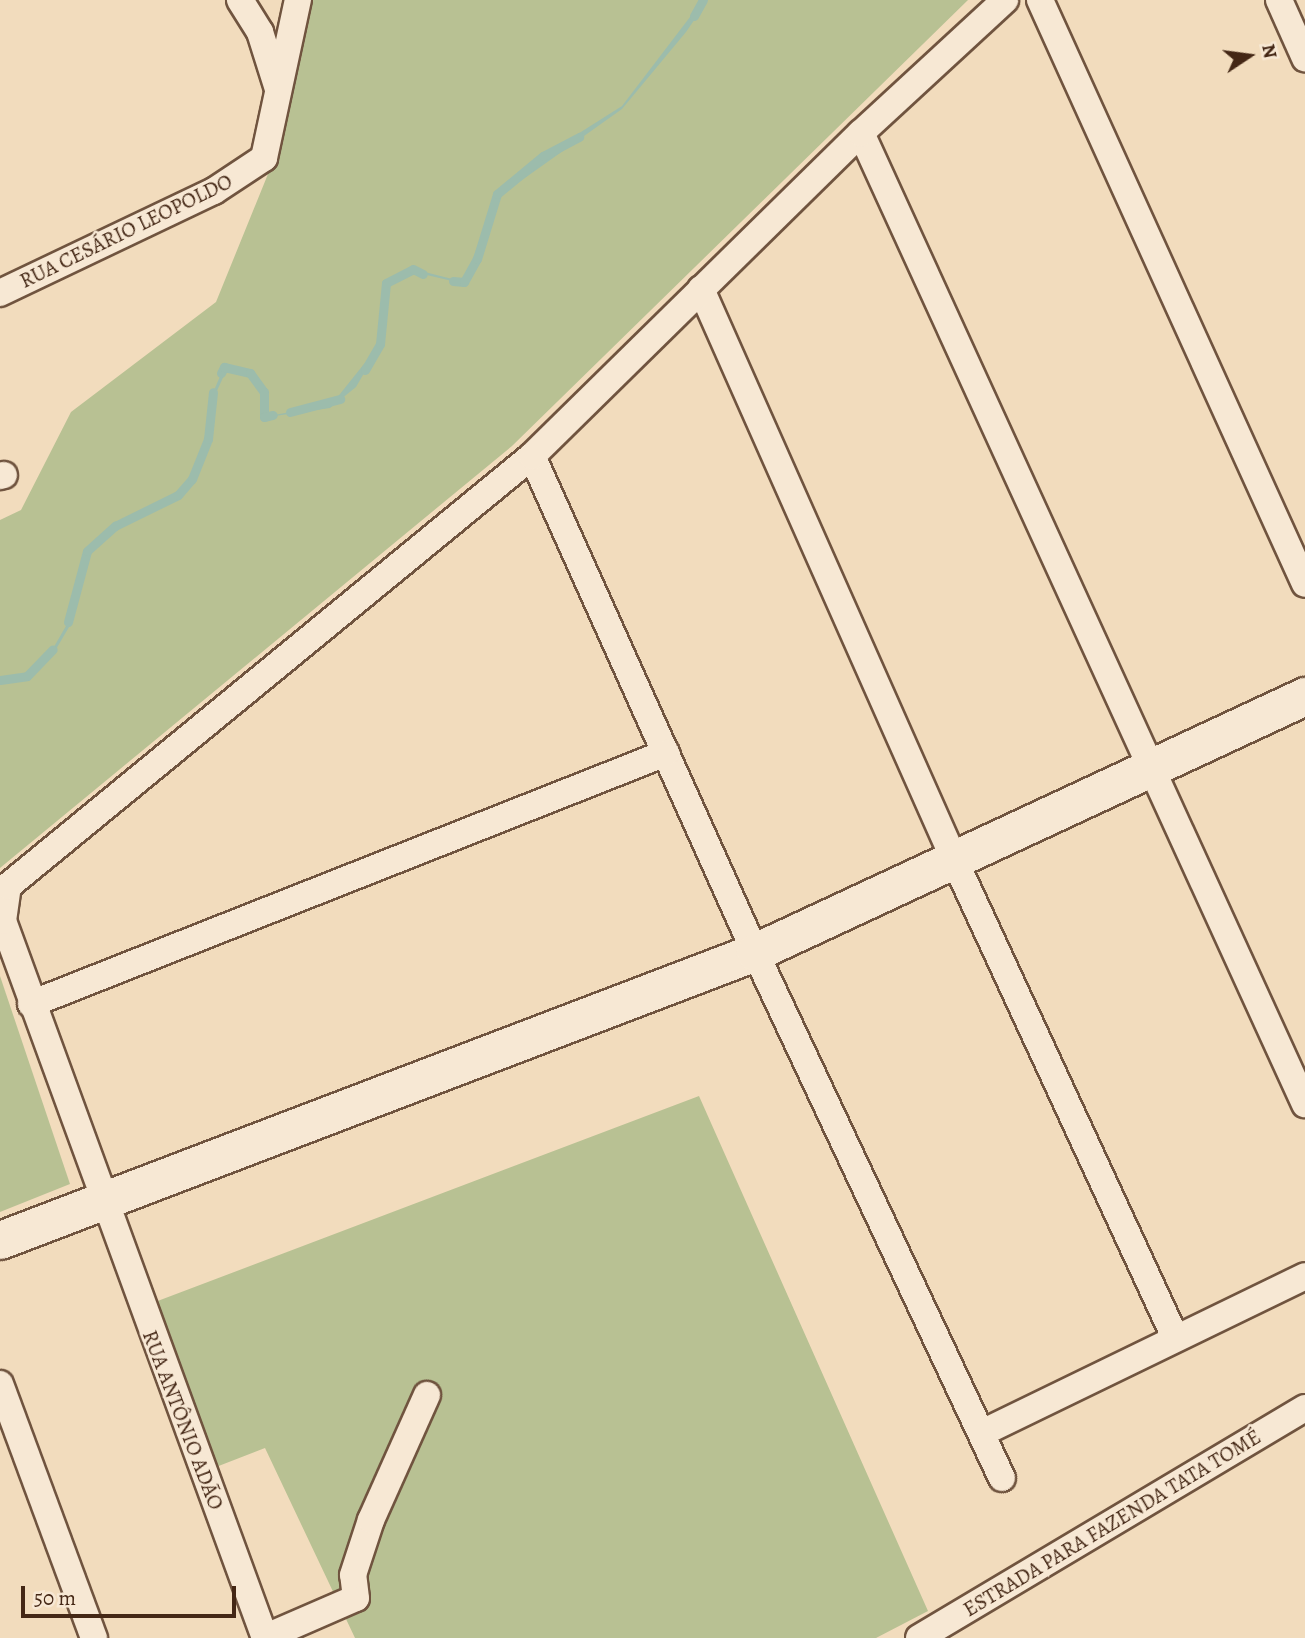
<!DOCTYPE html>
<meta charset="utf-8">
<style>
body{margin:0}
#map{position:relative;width:1305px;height:1638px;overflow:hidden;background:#f2dcbd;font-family:Alegreya,serif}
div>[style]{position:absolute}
.green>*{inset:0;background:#b8c193}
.water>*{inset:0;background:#9cbcac}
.stream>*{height:9px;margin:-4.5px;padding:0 4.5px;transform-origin:4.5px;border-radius:4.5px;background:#9cbcac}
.roads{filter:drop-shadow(2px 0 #70543f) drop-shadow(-2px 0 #70543f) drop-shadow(0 2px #70543f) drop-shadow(0 -2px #70543f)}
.street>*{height:26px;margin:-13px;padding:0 13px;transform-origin:13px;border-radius:13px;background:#f7e8d4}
.secondary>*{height:37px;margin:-18.5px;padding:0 18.5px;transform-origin:18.5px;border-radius:18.5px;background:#f7e8d4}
span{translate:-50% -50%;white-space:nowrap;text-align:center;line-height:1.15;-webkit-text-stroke:5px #f7e8d4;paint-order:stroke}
.street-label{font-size:21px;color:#442715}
.north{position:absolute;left:1214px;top:21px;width:70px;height:70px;-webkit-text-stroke:5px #f7e8d4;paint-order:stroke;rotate:77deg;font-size:19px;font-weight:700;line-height:28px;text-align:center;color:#442715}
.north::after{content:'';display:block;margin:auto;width:24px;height:32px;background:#442715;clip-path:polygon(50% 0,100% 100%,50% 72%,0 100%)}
.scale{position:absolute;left:21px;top:1586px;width:215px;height:32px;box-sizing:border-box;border:4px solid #442715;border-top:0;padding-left:9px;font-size:21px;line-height:24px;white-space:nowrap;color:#442715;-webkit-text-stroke:5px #f7e8d4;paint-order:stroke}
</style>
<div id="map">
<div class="green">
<i style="clip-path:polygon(305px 0,968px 0,512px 446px,0 868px,0 520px,21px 510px,71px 412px,216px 302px,268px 174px)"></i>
<i style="clip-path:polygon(0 976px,70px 1184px,0 1212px)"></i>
<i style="clip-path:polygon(699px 1096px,928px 1611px,876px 1638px,355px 1638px,265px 1448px,216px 1467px,155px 1302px)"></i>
</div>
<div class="water">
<i style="clip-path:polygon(703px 0,708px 0,686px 32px,622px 109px,498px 197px,478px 260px,465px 284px,414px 272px,388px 287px,381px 344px,356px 387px,330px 408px,261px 418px,262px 393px,248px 377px,226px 371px,211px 404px,209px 443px,189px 488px,175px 498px,117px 527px,88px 552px,72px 622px,52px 656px,24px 678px,0 682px,27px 676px,47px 659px,74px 612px,87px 551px,115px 526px,178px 495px,192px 479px,208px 439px,209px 402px,224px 367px,250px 373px,264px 392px,264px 417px,332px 404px,380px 344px,386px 283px,413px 269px,464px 282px,497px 194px,543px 156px,622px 106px)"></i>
</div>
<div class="stream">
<i style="left:694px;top:16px;width:18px;rotate:-61deg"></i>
<i style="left:453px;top:281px;width:11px;rotate:5deg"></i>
<i style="left:464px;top:282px;width:26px;rotate:-61deg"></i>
<i style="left:477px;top:259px;width:68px;rotate:-72.9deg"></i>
<i style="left:497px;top:194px;width:60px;rotate:-39.6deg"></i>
<i style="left:543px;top:156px;width:41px;rotate:-27.8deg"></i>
<i style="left:365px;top:370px;width:30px;rotate:-60deg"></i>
<i style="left:380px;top:344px;width:61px;rotate:-84.4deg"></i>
<i style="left:386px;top:283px;width:30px;rotate:-27deg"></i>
<i style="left:413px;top:269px;width:11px;rotate:27deg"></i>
<i style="left:221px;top:373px;width:7px;rotate:-63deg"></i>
<i style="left:224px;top:367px;width:27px;rotate:13deg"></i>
<i style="left:250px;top:373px;width:24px;rotate:54deg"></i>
<i style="left:264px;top:392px;width:25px;rotate:90deg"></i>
<i style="left:264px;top:417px;width:9px;rotate:-13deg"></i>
<i style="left:290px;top:412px;width:52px;rotate:-14.6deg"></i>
<i style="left:68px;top:622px;width:73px;rotate:-75deg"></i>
<i style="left:87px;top:551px;width:38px;rotate:-42deg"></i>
<i style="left:115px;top:526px;width:70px;rotate:-26.2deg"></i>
<i style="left:178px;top:495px;width:21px;rotate:-49deg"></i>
<i style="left:192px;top:479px;width:43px;rotate:-68.2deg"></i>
<i style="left:208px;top:439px;width:47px;rotate:-83.9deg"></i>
<i style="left:0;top:680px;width:27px;rotate:-8deg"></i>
<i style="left:27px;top:676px;width:37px;rotate:-46deg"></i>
</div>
<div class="roads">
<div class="street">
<i style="left:240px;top:0;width:38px;rotate:58deg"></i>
<i style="left:260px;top:32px;width:60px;rotate:72.5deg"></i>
<i style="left:1040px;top:0;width:641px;rotate:65.59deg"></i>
<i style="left:1279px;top:0;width:64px;rotate:65.9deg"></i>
<i style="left:861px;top:133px;width:1068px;rotate:65.43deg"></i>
<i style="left:701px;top:289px;width:621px;rotate:66.07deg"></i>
<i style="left:953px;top:857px;width:527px;rotate:65.19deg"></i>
<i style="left:0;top:293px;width:237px;rotate:-25.5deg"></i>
<i style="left:214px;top:191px;width:60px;rotate:-33.4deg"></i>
<i style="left:264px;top:158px;width:162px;rotate:-77.9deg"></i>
<i style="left:532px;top:456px;width:544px;rotate:65.79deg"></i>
<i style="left:755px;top:952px;width:581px;rotate:64.85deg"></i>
<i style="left:0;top:476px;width:4px;rotate:-14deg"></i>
<i style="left:31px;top:1004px;width:683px;rotate:-21.57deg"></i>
<i style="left:0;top:1384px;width:271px;rotate:69.7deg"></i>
<i style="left:982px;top:1433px;width:359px;rotate:-25.9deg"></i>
<i style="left:264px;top:1638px;width:100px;rotate:-23.5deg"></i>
<i style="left:356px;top:1598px;width:23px;rotate:-97deg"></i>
<i style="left:353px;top:1575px;width:58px;rotate:-71.9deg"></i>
<i style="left:371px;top:1520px;width:137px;rotate:-65.9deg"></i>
<i style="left:265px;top:1638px;width:763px;rotate:-110.07deg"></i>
<i style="left:3px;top:921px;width:35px;rotate:-82deg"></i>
<i style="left:8px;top:886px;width:678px;rotate:-39.37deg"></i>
<i style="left:532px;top:456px;width:461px;rotate:-44.5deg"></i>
<i style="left:861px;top:133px;width:196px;rotate:-42.7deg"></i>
<i style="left:919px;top:1638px;width:449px;rotate:-30.8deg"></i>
</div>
<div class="secondary">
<i style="left:0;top:1240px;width:808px;rotate:-20.88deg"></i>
<i style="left:755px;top:952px;width:607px;rotate:-24.96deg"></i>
</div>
</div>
<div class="street-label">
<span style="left:126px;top:231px;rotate:-26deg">RUA CESÁRIO LEOPOLDO</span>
<span style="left:183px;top:1420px;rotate:69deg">RUA ANTÔNIO ADÃO</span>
<span style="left:1112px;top:1523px;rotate:-31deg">ESTRADA PARA FAZENDA TATA TOMÉ</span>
</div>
<div class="north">N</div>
<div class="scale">50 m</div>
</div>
